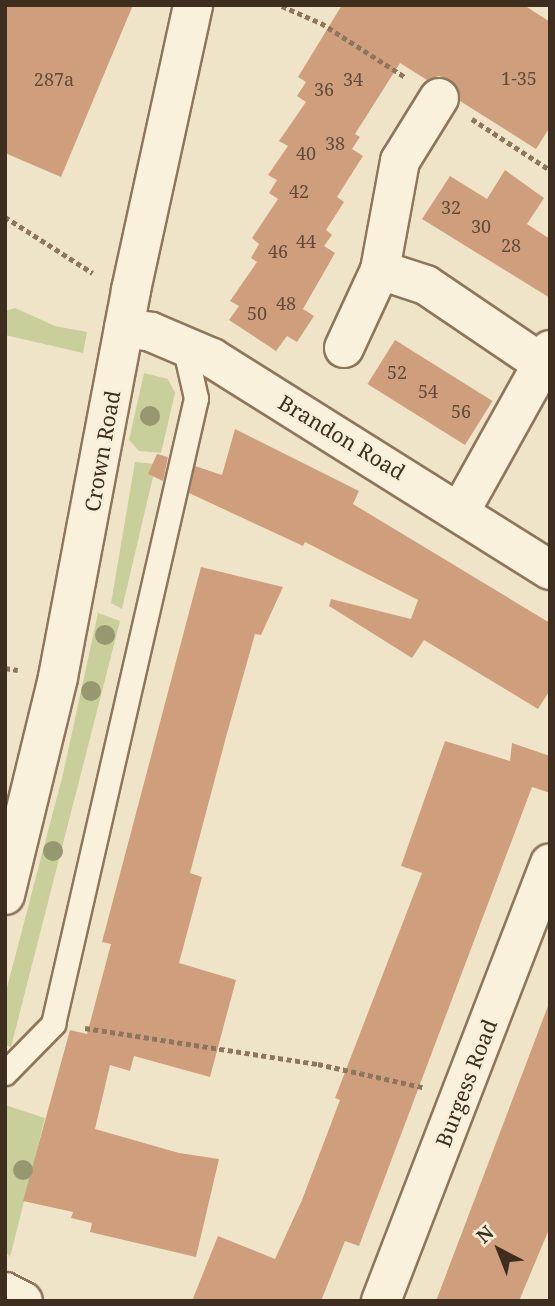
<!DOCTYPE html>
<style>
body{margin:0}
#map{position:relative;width:555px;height:1306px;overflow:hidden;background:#f0e4c8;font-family:"Noto Serif",serif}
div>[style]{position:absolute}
.green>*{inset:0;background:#c9cf9b}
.building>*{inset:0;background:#cf9f7d;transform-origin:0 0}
.path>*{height:4.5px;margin-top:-2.25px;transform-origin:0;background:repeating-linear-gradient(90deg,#8d765c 0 5px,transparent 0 8.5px)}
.roads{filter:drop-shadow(2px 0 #8d765c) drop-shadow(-2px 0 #8d765c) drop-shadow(0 2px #8d765c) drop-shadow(0 -2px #8d765c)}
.service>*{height:23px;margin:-11.5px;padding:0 11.5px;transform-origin:11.5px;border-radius:11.5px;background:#faf1dc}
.minor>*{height:38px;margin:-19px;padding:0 19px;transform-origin:19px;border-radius:19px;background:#faf1dc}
.tertiary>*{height:38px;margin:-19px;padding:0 19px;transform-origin:19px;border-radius:19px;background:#faf1dc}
.trees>*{width:20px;height:20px;margin:-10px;border-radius:50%;background:#96986f}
span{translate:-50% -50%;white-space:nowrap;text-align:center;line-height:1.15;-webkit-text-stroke:5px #f7eed8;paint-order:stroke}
.number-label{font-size:18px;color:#624a37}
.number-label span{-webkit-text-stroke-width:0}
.street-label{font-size:21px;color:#3d2e20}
.frame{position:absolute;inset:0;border:7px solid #3d2e20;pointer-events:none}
.north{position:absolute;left:464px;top:1215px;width:70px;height:70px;-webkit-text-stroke:5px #f7eed8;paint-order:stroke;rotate:318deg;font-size:19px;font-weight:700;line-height:28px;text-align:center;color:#3d2e20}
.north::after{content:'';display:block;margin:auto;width:24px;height:32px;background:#3d2e20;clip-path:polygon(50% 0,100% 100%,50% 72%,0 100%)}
</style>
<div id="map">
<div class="green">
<i style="clip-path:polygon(15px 308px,55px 326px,87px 332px,83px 353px,5px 335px,5px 311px)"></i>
<i style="clip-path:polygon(144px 373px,168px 379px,175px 393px,161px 453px,139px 451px,129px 440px)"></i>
<i style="clip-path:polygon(135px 462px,156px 464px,122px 609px,111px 603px)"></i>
<i style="clip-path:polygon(98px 613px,120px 621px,11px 1047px,5px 1045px,5px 995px,63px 774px)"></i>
<i style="clip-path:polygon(5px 1105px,45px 1118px,10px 1257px,5px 1251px)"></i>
</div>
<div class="building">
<i style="clip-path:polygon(5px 5px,133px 5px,61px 177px,5px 153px)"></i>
<i style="clip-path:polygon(342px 5px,524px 5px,550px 22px,550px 127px,536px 149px,460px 101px,451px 80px,439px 76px,427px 80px,400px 63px,355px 134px,360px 137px,352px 149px,363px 156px,337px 197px,344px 202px,326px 230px,332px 235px,324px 246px,335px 253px,303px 309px,314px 316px,297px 342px,287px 336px,276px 351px,229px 320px,239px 306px,230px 301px,257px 262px,251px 258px,259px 244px,252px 238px,278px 199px,269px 193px,277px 180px,268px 175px,288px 146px,279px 141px,306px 102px,297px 96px,306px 82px,298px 77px)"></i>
<i style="clip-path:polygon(505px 170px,544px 198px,527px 224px,550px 239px,550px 298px,422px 219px,450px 176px,487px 199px)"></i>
<i style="left:395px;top:340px;width:115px;height:52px;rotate:32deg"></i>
<i style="clip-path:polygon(235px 429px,359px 491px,353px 504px,550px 623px,550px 690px,538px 709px,424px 640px,412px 658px,329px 606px,331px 599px,411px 619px,418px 600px,305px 542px,303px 546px,189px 493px,195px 466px,222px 475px)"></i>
<i style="clip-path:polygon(157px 454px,168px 457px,163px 481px,148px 474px)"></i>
<i style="clip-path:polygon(201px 567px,283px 587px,261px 635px,255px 634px,226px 737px,190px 873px,202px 877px,179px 963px,236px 980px,210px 1077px,134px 1056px,130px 1071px,110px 1065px,95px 1129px,179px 1153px,219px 1159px,196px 1257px,90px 1232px,92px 1223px,71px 1218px,73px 1212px,23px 1201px,70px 1030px,87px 1034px,111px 944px,102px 942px)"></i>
<i style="clip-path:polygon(445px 741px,510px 761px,512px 743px,550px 756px,550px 793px,532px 787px,359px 1246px,345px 1241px,321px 1301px,192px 1301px,218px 1236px,275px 1259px,302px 1200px,340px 1100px,335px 1098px,422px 873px,401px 866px)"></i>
<i style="clip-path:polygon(548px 1006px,550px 1227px,519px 1301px,436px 1301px)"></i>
</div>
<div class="path">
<i style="left:282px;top:6px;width:43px;rotate:23.6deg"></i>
<i style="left:321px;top:23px;width:100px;rotate:32.7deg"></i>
<i style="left:472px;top:119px;width:93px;rotate:33.2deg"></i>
<i style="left:5px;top:217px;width:104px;rotate:32.5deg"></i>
<i style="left:5px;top:668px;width:13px;rotate:9deg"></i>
<i style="left:85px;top:1028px;width:236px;rotate:8.8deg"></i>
<i style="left:318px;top:1064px;width:107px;rotate:12.5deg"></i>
</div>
<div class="roads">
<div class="service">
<i style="left:5px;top:1073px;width:69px;rotate:-45.6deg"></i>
<i style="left:53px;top:1024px;width:642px;rotate:-77.13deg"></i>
<i style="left:196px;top:398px;width:54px;rotate:-102.8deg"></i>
</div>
<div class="minor">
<i style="left:380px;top:270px;width:48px;rotate:18.1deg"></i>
<i style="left:426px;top:285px;width:139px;rotate:34.1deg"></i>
<i style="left:124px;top:328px;width:27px;rotate:8deg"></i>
<i style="left:151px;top:332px;width:66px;rotate:23.1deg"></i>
<i style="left:212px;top:358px;width:399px;rotate:32.1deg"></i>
<i style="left:344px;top:348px;width:86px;rotate:-65.2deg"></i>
<i style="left:380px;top:270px;width:111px;rotate:-79.6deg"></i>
<i style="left:400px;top:161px;width:74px;rotate:-58.2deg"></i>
<i style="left:461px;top:510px;width:183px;rotate:-60.9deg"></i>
<i style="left:5px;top:1292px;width:20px;rotate:27deg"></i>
<i style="left:381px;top:1301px;width:469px;rotate:-68.9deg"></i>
</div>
<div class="tertiary">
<i style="left:5px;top:895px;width:224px;rotate:-76.3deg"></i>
<i style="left:58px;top:677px;width:394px;rotate:-79.3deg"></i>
<i style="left:131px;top:290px;width:292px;rotate:-77.7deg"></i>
</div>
</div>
<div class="trees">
<i style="left:150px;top:416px"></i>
<i style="left:105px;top:635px"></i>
<i style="left:91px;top:691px"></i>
<i style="left:53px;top:851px"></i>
<i style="left:23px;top:1170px"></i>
</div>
<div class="number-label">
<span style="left:519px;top:78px">1-35</span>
<span style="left:54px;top:79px">287a</span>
<span style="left:353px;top:79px">34</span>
<span style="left:324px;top:89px">36</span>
<span style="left:335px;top:143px">38</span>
<span style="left:306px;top:153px">40</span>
<span style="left:299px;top:191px">42</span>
<span style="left:451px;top:207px">32</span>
<span style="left:481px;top:226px">30</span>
<span style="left:306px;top:241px">44</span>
<span style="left:511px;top:245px">28</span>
<span style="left:278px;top:251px">46</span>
<span style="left:286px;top:303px">48</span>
<span style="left:257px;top:313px">50</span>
<span style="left:397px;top:372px">52</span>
<span style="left:428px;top:391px">54</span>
<span style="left:461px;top:411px">56</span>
</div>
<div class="street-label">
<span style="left:342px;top:437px;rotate:31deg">Brandon Road</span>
<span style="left:102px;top:451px;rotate:-80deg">Crown Road</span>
<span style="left:466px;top:1083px;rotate:-69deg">Burgess Road</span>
</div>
<div class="frame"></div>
<div class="north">N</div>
</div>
